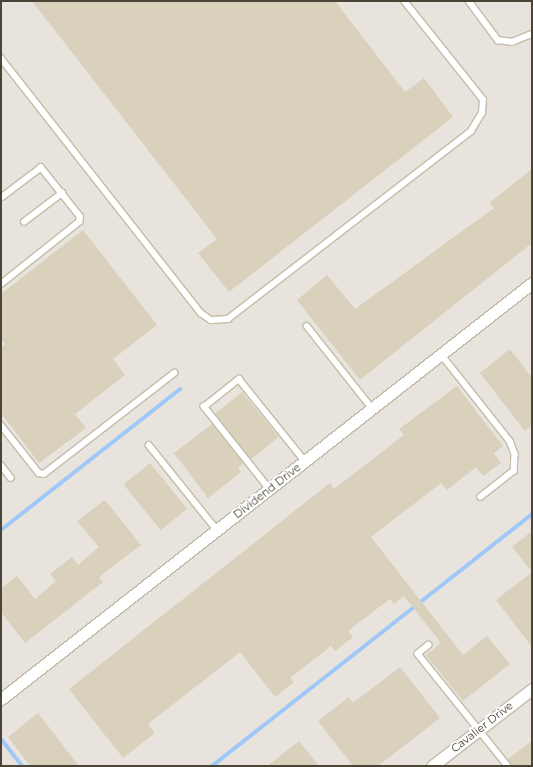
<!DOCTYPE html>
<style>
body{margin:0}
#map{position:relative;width:533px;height:767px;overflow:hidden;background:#f6f3e8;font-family:Montserrat,sans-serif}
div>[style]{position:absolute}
.industrial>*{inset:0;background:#e8e4dd;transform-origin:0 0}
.stream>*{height:4px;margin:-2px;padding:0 2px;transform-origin:2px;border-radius:2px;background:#9fc8f8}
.building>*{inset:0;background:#d9d1bc;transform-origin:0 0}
.roads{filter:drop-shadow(1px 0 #c2bda9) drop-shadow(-1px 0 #c2bda9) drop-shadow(0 1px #c2bda9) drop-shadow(0 -1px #c2bda9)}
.service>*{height:5.5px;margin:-2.75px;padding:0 2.75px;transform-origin:2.75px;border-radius:2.75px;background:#fff}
.minor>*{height:11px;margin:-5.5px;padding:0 5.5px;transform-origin:5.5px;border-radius:5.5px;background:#fff}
span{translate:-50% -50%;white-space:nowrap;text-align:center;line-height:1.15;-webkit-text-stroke:4px #fff;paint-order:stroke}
.street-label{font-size:11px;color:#4a4536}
.frame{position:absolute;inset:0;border:2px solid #4a4536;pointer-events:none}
</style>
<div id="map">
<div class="industrial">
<i style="left:1px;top:1px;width:531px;height:765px"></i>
</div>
<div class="stream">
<i style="left:1px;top:530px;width:228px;rotate:-38.2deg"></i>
<i style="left:1px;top:739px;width:34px;rotate:52deg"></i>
<i style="left:212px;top:766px;width:407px;rotate:-38.2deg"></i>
</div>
<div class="building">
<i style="clip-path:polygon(32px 1px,335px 1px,405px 92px,424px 78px,453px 117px,229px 292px,198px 253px,217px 239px)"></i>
<i style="clip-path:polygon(532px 169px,532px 243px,360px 380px,297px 300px,327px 275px,355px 309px,494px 208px,489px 203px)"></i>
<i style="clip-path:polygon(83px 230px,157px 325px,113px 359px,125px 375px,75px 414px,86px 428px,39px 463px,1px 413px,1px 348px,5px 344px,1px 339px,1px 294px)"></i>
<i style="clip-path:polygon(510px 349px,532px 378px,532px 425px,525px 431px,480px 373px)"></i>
<i style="clip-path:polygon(457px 386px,503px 446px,494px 453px,501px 463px,483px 476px,476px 467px,447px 490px,441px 483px,371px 537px,463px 655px,487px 636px,510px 664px,463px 701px,426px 655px,441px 643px,404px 596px,394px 604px,390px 599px,348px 631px,353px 637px,335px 651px,331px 646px,290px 678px,294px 682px,275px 697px,240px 652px,148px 724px,155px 733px,123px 758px,69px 689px,330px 483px,334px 489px,404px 435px,399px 429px)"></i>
<i style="left:242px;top:392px;width:58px;height:35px;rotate:51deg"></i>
<i style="clip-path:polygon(212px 424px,243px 463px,238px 468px,241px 472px,208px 498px,174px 453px)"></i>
<i style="left:150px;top:463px;width:59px;height:34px;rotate:51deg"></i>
<i style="clip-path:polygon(105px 500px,141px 545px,99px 577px,103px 582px,25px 643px,1px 612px,1px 588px,17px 576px,35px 599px,56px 581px,50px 574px,72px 557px,78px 565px,99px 547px,77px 521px)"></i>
<i style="clip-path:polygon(532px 531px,532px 647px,496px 600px,532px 572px,512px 547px)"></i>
<i style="clip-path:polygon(400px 667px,440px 718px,378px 766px,353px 766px,318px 721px,349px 697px,353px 703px)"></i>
<i style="clip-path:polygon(38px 713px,79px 766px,30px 766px,8px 737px)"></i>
<i style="clip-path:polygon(299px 741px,319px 766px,267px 766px)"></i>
<i style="clip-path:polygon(532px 741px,532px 766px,512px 766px,508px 759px)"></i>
</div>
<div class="roads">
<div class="service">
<i style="left:469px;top:1px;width:49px;rotate:53.4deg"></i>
<i style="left:498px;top:40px;width:14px;rotate:8deg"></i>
<i style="left:512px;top:42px;width:22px;rotate:-22deg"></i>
<i style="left:1px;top:58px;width:324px;rotate:51.9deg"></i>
<i style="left:201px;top:313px;width:12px;rotate:35deg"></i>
<i style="left:211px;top:320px;width:17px;rotate:-3deg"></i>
<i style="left:228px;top:319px;width:307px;rotate:-37.7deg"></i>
<i style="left:471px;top:131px;width:21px;rotate:-59deg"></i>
<i style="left:482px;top:113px;width:13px;rotate:-86deg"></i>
<i style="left:483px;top:100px;width:127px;rotate:-128.6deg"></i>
<i style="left:24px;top:222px;width:48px;rotate:-37.3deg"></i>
<i style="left:1px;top:284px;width:100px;rotate:-38.5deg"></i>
<i style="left:79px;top:222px;width:5px;rotate:-79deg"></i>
<i style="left:80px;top:217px;width:63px;rotate:-128.5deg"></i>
<i style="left:41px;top:168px;width:48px;rotate:142.7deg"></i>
<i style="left:307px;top:326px;width:105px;rotate:51.6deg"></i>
<i style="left:441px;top:354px;width:111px;rotate:51.6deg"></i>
<i style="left:510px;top:441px;width:14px;rotate:69deg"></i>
<i style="left:515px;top:454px;width:17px;rotate:93deg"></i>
<i style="left:514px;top:471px;width:42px;rotate:141.8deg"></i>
<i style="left:1px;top:425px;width:61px;rotate:51.6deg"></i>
<i style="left:39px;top:473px;width:5px;rotate:11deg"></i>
<i style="left:44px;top:474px;width:165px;rotate:-37.8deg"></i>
<i style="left:149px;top:445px;width:109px;rotate:51.3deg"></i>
<i style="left:1px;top:465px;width:16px;rotate:52deg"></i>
<i style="left:269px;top:489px;width:105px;rotate:-128.4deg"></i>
<i style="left:204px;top:407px;width:45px;rotate:-38.7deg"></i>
<i style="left:239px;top:379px;width:105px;rotate:51.2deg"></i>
<i style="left:429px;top:645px;width:14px;rotate:141deg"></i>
<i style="left:418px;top:654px;width:144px;rotate:51.2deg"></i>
</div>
<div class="minor">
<i style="left:1px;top:699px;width:675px;rotate:-38.08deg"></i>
<i style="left:432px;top:766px;width:126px;rotate:-37.6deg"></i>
</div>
</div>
<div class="street-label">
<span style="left:267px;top:491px;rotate:-38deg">Dividend Drive</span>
<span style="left:482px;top:727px;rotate:-38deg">Cavalier Drive</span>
</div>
<div class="frame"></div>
</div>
